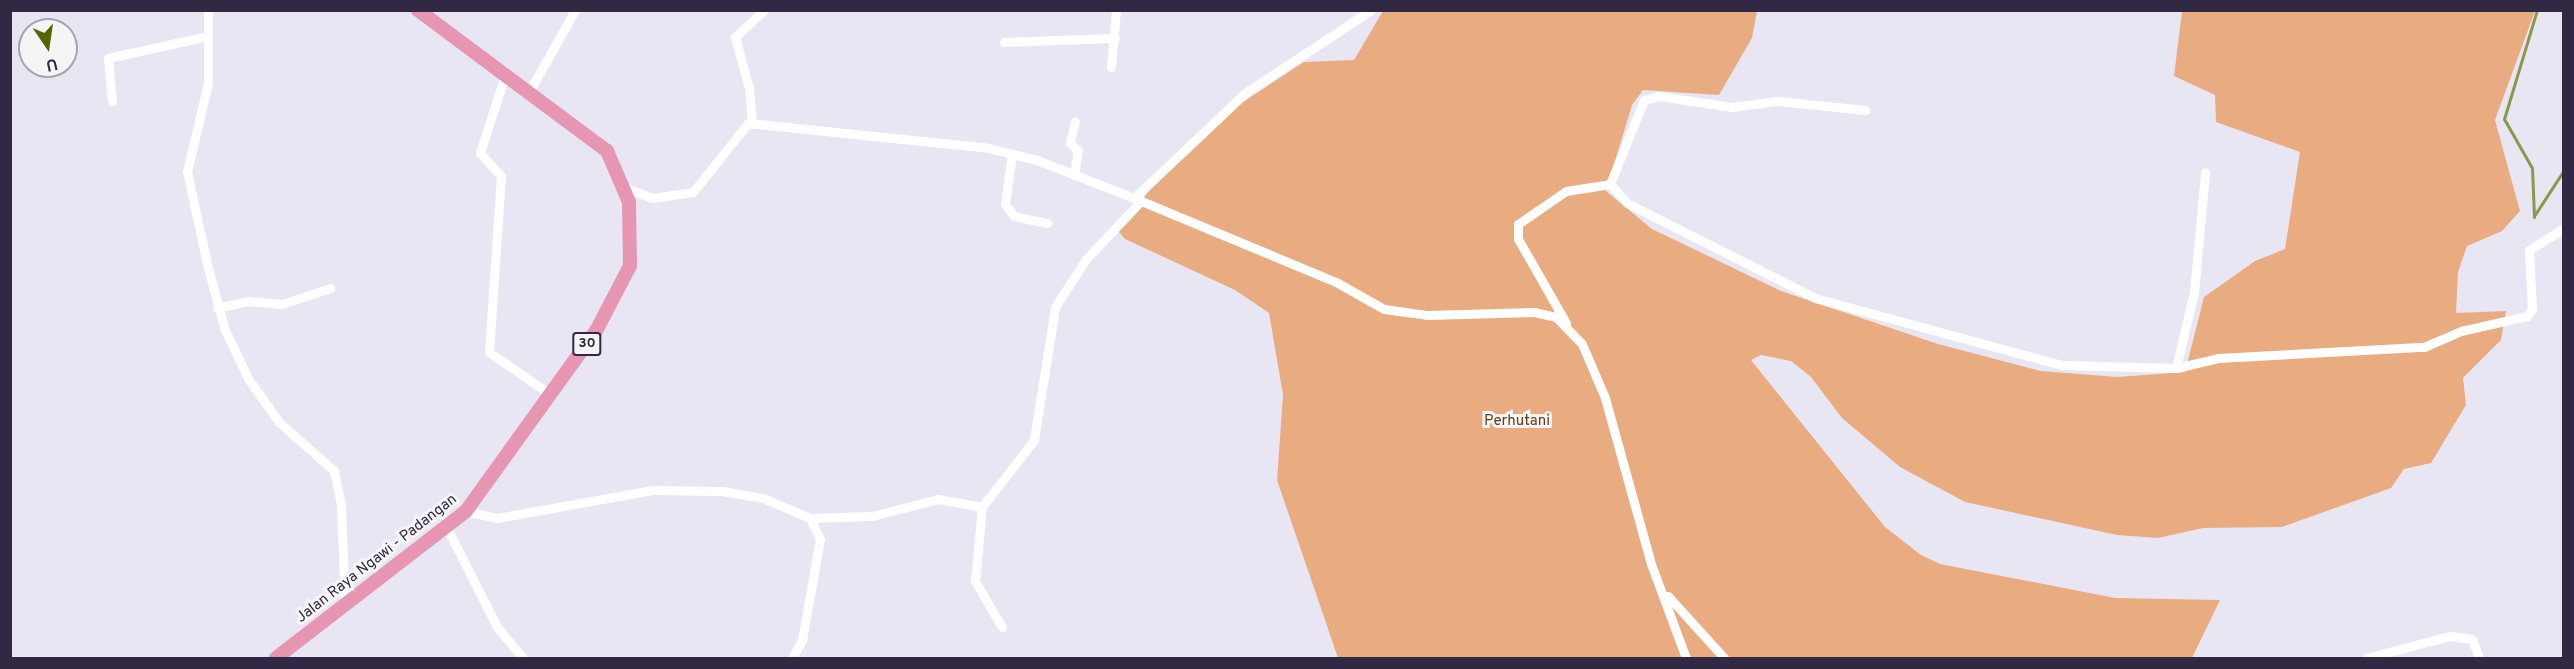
<!DOCTYPE html>
<style>
body{margin:0}
#map{position:relative;width:2574px;height:669px;overflow:hidden;background:#e9e6f4;font-family:Overpass,sans-serif}
div>[style]{position:absolute}
.green>*{inset:0;background:#e9ac80}
.stream>*{height:3px;margin:-1.5px;padding:0 1.5px;transform-origin:1.5px;border-radius:1.5px;background:#8b974b}
.minor>*{height:9px;margin:-4.5px;padding:0 4.5px;transform-origin:4.5px;border-radius:4.5px;background:#fff}
.highway>*{height:14px;margin:-7px;padding:0 7px;transform-origin:7px;border-radius:7px;background:#e696b3}
span{translate:-50% -50%;white-space:nowrap;text-align:center;line-height:1.15;-webkit-text-stroke:6px #f5f5f5;paint-order:stroke}
.shield-label span{padding:2px 4px;background:#f5f5f5;border:2px solid;border-radius:4px;-webkit-text-stroke-width:0}
.shield-label{font-size:14px;color:#312944;font-weight:700}
.park-label{font-size:15px;color:#683c17}
.street-label{font-size:15px;color:#312944}
.frame{position:absolute;inset:0;border:12px solid #312944;pointer-events:none}
.north{position:absolute;left:18px;top:18px;width:60px;height:60px;box-sizing:border-box;background:#f5f5f5;border:2px solid #a7a3ae;border-radius:50%;rotate:167deg;font-size:16px;font-weight:700;line-height:24px;text-align:center;color:#312944}
.north::after{content:'';display:block;margin:auto;width:21px;height:27px;background:#586303;clip-path:polygon(50% 0,100% 100%,50% 72%,0 100%)}
</style>
<div id="map">
<div class="green">
<i style="clip-path:polygon(1383px 11px,1757px 11px,1752px 38px,1719px 95px,1643px 90px,1632px 105px,1606px 191px,1652px 229px,1781px 291px,1938px 344px,2041px 371px,2117px 377px,2185px 372px,2204px 297px,2255px 261px,2285px 249px,2300px 152px,2216px 122px,2215px 95px,2174px 76px,2182px 11px,2535px 11px,2495px 120px,2520px 211px,2502px 231px,2467px 246px,2458px 272px,2456px 313px,2506px 311px,2501px 340px,2463px 378px,2466px 405px,2431px 463px,2404px 469px,2391px 488px,2282px 527px,2203px 528px,2158px 538px,2117px 535px,1965px 502px,1900px 467px,1842px 418px,1811px 377px,1791px 361px,1761px 355px,1751px 360px,1885px 527px,1921px 555px,1940px 564px,2115px 598px,2220px 600px,2192px 658px,1338px 658px,1277px 480px,1283px 395px,1269px 313px,1235px 290px,1125px 239px,1118px 231px,1156px 182px,1234px 108px,1304px 62px,1354px 60px)"></i>
</div>
<div class="stream">
<i style="left:2534px;top:216px;width:55px;rotate:-56.9deg"></i>
<i style="left:2534px;top:217px;width:49px;rotate:-92.3deg"></i>
<i style="left:2532px;top:168px;width:56px;rotate:-119.7deg"></i>
<i style="left:2504px;top:119px;width:114px;rotate:-73.2deg"></i>
</div>
<div class="minor">
<i style="left:208px;top:10px;width:73px;rotate:90deg"></i>
<i style="left:208px;top:83px;width:91px;rotate:103.3deg"></i>
<i style="left:187px;top:172px;width:98px;rotate:77.7deg"></i>
<i style="left:208px;top:268px;width:64px;rotate:74.7deg"></i>
<i style="left:225px;top:330px;width:55px;rotate:64.4deg"></i>
<i style="left:249px;top:380px;width:52px;rotate:54.5deg"></i>
<i style="left:279px;top:422px;width:74px;rotate:41.7deg"></i>
<i style="left:334px;top:471px;width:35px;rotate:78deg"></i>
<i style="left:341px;top:505px;width:102px;rotate:87.8deg"></i>
<i style="left:1004px;top:42px;width:111px;rotate:-2.1deg"></i>
<i style="left:1111px;top:67px;width:57px;rotate:-85deg"></i>
<i style="left:505px;top:75px;width:82px;rotate:107.8deg"></i>
<i style="left:480px;top:153px;width:31px;rotate:48deg"></i>
<i style="left:501px;top:176px;width:176px;rotate:93.9deg"></i>
<i style="left:489px;top:352px;width:75px;rotate:34.7deg"></i>
<i style="left:529px;top:92px;width:94px;rotate:-60.7deg"></i>
<i style="left:112px;top:101px;width:43px;rotate:-95.3deg"></i>
<i style="left:108px;top:58px;width:102px;rotate:-12.4deg"></i>
<i style="left:752px;top:122px;width:34px;rotate:-95deg"></i>
<i style="left:749px;top:88px;width:53px;rotate:-105.4deg"></i>
<i style="left:735px;top:37px;width:40px;rotate:-43deg"></i>
<i style="left:1012px;top:154px;width:50px;rotate:98deg"></i>
<i style="left:1005px;top:204px;width:15px;rotate:53deg"></i>
<i style="left:1014px;top:216px;width:34px;rotate:12deg"></i>
<i style="left:1074px;top:175px;width:24px;rotate:-81deg"></i>
<i style="left:1078px;top:151px;width:11px;rotate:-135deg"></i>
<i style="left:1070px;top:143px;width:22px;rotate:-77deg"></i>
<i style="left:1610px;top:184px;width:25px;rotate:48deg"></i>
<i style="left:1627px;top:203px;width:211px;rotate:26.8deg"></i>
<i style="left:1815px;top:298px;width:255px;rotate:15.2deg"></i>
<i style="left:2061px;top:365px;width:115px;rotate:1.5deg"></i>
<i style="left:2176px;top:368px;width:43px;rotate:-13.4deg"></i>
<i style="left:2218px;top:358px;width:206px;rotate:-3.1deg"></i>
<i style="left:2424px;top:347px;width:40px;rotate:-23.4deg"></i>
<i style="left:2461px;top:331px;width:68px;rotate:-12.8deg"></i>
<i style="left:2527px;top:316px;width:9px;rotate:-54deg"></i>
<i style="left:2532px;top:309px;width:59px;rotate:-92.9deg"></i>
<i style="left:2529px;top:250px;width:41px;rotate:-32.2deg"></i>
<i style="left:626px;top:188px;width:28px;rotate:21deg"></i>
<i style="left:652px;top:198px;width:41px;rotate:-8.3deg"></i>
<i style="left:693px;top:192px;width:88px;rotate:-51.4deg"></i>
<i style="left:748px;top:123px;width:241px;rotate:5.9deg"></i>
<i style="left:988px;top:148px;width:50px;rotate:13.8deg"></i>
<i style="left:1037px;top:160px;width:104px;rotate:21.4deg"></i>
<i style="left:1134px;top:198px;width:219px;rotate:22.6deg"></i>
<i style="left:1336px;top:282px;width:55px;rotate:29.4deg"></i>
<i style="left:1384px;top:309px;width:43px;rotate:7.9deg"></i>
<i style="left:1427px;top:315px;width:107px;rotate:-1.6deg"></i>
<i style="left:1534px;top:312px;width:23px;rotate:13deg"></i>
<i style="left:1556px;top:317px;width:37px;rotate:46deg"></i>
<i style="left:1582px;top:344px;width:59px;rotate:66.9deg"></i>
<i style="left:1605px;top:398px;width:172px;rotate:74.5deg"></i>
<i style="left:1651px;top:564px;width:100px;rotate:69.6deg"></i>
<i style="left:1134px;top:198px;width:153px;rotate:-43.4deg"></i>
<i style="left:1245px;top:93px;width:151px;rotate:-33.4deg"></i>
<i style="left:217px;top:308px;width:31px;rotate:-13deg"></i>
<i style="left:247px;top:301px;width:35px;rotate:5deg"></i>
<i style="left:282px;top:304px;width:51px;rotate:-18.4deg"></i>
<i style="left:1566px;top:323px;width:97px;rotate:-119.7deg"></i>
<i style="left:1518px;top:239px;width:15px;rotate:-90deg"></i>
<i style="left:1518px;top:224px;width:58px;rotate:-34.5deg"></i>
<i style="left:1566px;top:191px;width:45px;rotate:-9deg"></i>
<i style="left:1610px;top:184px;width:91px;rotate:-68deg"></i>
<i style="left:1644px;top:100px;width:16px;rotate:-15deg"></i>
<i style="left:1659px;top:96px;width:74px;rotate:8.6deg"></i>
<i style="left:1732px;top:107px;width:45px;rotate:-7.6deg"></i>
<i style="left:1777px;top:101px;width:89px;rotate:5.8deg"></i>
<i style="left:2176px;top:368px;width:78px;rotate:-76.7deg"></i>
<i style="left:2194px;top:292px;width:120px;rotate:-84.7deg"></i>
<i style="left:466px;top:511px;width:32px;rotate:13deg"></i>
<i style="left:497px;top:518px;width:158px;rotate:-10.2deg"></i>
<i style="left:652px;top:490px;width:70px;rotate:0.8deg"></i>
<i style="left:722px;top:491px;width:42px;rotate:9.7deg"></i>
<i style="left:763px;top:498px;width:51px;rotate:23.1deg"></i>
<i style="left:810px;top:518px;width:23px;rotate:65deg"></i>
<i style="left:820px;top:539px;width:103px;rotate:100.1deg"></i>
<i style="left:802px;top:640px;width:21px;rotate:119deg"></i>
<i style="left:810px;top:518px;width:62px;rotate:-1.8deg"></i>
<i style="left:872px;top:516px;width:68px;rotate:-14.4deg"></i>
<i style="left:938px;top:499px;width:45px;rotate:10.3deg"></i>
<i style="left:447px;top:528px;width:111px;rotate:63.2deg"></i>
<i style="left:497px;top:627px;width:40px;rotate:50deg"></i>
<i style="left:1668px;top:596px;width:84px;rotate:47.9deg"></i>
<i style="left:1002px;top:627px;width:53px;rotate:-120.4deg"></i>
<i style="left:975px;top:581px;width:74px;rotate:-84.6deg"></i>
<i style="left:982px;top:507px;width:85px;rotate:-52.2deg"></i>
<i style="left:1034px;top:440px;width:135px;rotate:-81deg"></i>
<i style="left:1055px;top:307px;width:57px;rotate:-57.1deg"></i>
<i style="left:1086px;top:259px;width:80px;rotate:-46.5deg"></i>
<i style="left:2366px;top:658px;width:87px;rotate:-14.7deg"></i>
<i style="left:2450px;top:636px;width:22px;rotate:8deg"></i>
<i style="left:2472px;top:639px;width:20px;rotate:70deg"></i>
</div>
<div class="highway">
<i style="left:276px;top:658px;width:240px;rotate:-37.7deg"></i>
<i style="left:466px;top:511px;width:222px;rotate:-54.2deg"></i>
<i style="left:596px;top:331px;width:73px;rotate:-62.4deg"></i>
<i style="left:630px;top:266px;width:64px;rotate:-90.9deg"></i>
<i style="left:629px;top:202px;width:56px;rotate:-113.3deg"></i>
<i style="left:607px;top:151px;width:236px;rotate:-143.3deg"></i>
</div>
<div class="shield-label">
<span style="left:587px;top:344px">30</span>
</div>
<div class="park-label">
<span style="left:1517px;top:422px">Perhutani</span>
</div>
<div class="street-label">
<span style="left:377px;top:559px;rotate:-38deg">Jalan Raya Ngawi - Padangan</span>
</div>
<div class="frame"></div>
<div class="north">U</div>
</div>
